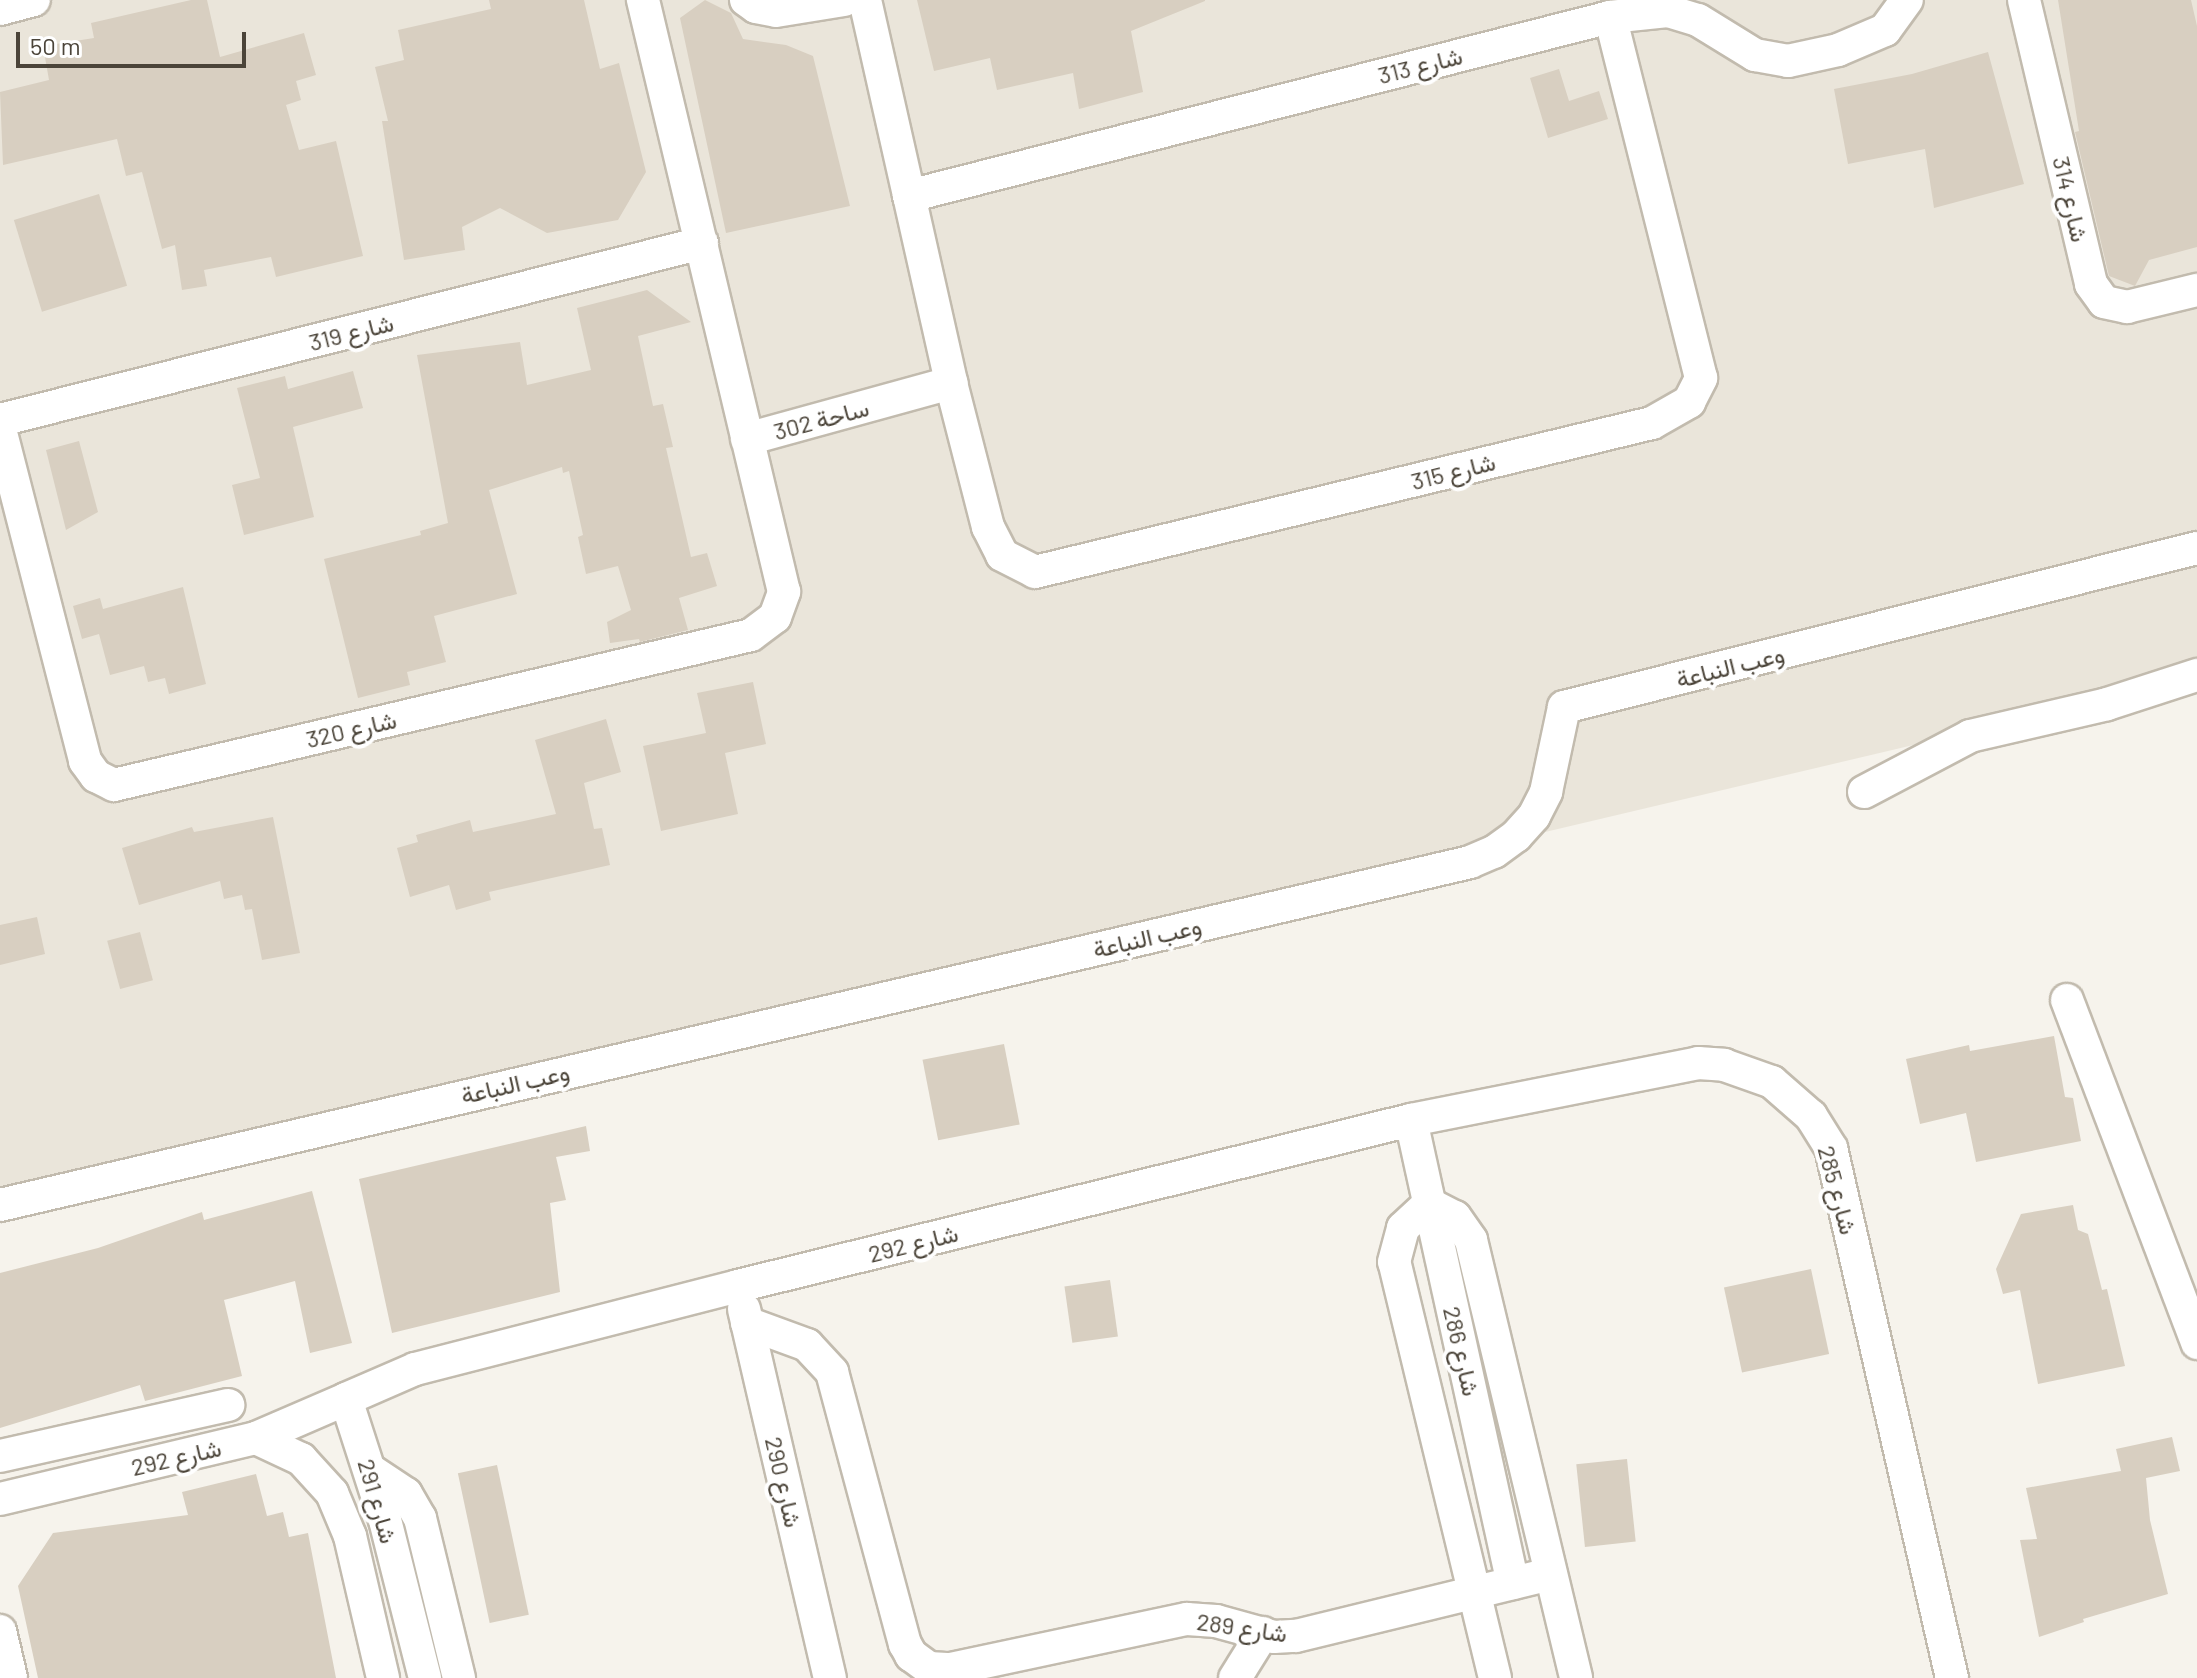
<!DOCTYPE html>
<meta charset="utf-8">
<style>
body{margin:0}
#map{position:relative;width:2197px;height:1678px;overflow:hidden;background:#f6f3ec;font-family:Barlow,Vazirmatn,sans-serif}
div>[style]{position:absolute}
.residential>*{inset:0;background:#eae5da}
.building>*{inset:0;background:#d8cfc1;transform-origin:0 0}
.roads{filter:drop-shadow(2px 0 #c2bbae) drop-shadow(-2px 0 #c2bbae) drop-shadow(0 2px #c2bbae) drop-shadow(0 -2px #c2bbae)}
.minor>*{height:32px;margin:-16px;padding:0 16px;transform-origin:16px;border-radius:16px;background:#fff}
span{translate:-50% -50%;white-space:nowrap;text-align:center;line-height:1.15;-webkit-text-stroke:8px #fff;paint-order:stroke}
.street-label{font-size:24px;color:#4b4439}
.scale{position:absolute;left:16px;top:32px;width:230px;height:36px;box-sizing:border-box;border:4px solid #4b4439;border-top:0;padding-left:10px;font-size:24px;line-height:28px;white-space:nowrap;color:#4b4439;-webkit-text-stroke:6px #fff;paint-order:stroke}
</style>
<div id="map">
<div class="residential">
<i style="clip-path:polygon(0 0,2197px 0,2197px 678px,0 1197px)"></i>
</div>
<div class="building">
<i style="clip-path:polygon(191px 0,207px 0,220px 57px,304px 33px,316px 75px,296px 81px,301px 100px,286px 105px,299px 150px,336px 141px,363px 256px,276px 277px,271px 257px,204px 270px,207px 286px,182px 290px,175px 245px,162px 249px,142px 172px,126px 176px,117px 139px,3px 165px,0 92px,49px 80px,43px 46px,94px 38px,91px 23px)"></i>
<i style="clip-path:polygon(489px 0,584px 0,600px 69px,619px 63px,646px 172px,618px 220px,547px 233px,500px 208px,462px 227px,465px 250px,404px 260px,382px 121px,388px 121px,375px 67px,404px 60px,398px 30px,491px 9px)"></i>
<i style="clip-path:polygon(705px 0,731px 13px,743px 39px,786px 45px,813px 56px,850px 206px,726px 233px,680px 18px)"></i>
<i style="clip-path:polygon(917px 0,1205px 0,1205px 1px,1131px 31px,1143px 92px,1079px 109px,1073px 73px,997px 90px,990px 58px,934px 71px)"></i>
<i style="clip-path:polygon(2058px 0,2191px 0,2197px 26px,2197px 247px,2149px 260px,2135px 286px,2109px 276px,2075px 132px,2079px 131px)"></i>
<i style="clip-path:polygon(1988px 52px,2024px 184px,1934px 208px,1925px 149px,1848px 164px,1834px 89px,1912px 74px)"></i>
<i style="clip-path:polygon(1559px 69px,1569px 101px,1599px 91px,1608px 119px,1548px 138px,1530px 78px)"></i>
<i style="left:99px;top:194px;width:96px;height:89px;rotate:73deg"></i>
<i style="clip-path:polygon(647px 290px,691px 322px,638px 336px,653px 406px,663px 404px,673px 447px,666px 448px,691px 557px,707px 553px,717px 586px,679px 598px,688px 630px,640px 642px,639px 639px,610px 643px,607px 622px,631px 610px,618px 566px,586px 574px,578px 537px,583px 535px,569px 471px,563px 473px,562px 467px,489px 490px,517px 594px,434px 616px,446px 662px,407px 672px,410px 685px,358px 698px,324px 559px,421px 535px,420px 531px,448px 523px,417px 355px,520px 342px,527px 385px,591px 370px,577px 308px)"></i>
<i style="clip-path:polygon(353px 371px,363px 408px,293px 427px,314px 517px,244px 535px,232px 485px,260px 478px,237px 388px,285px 376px,288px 389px)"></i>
<i style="clip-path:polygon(79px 441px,98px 512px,66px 530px,46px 450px)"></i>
<i style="clip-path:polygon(183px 587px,206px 684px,169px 694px,165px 678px,148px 682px,144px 666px,110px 675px,99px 634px,82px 639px,73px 606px,100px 598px,103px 609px)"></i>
<i style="clip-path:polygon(753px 682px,766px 744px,725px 753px,738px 814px,661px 831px,643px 746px,706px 733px,697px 693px)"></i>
<i style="clip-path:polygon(606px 719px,621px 772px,584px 783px,594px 829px,602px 828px,610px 865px,489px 892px,491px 900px,456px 910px,449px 885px,410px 897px,397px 848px,418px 842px,416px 835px,470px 820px,473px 832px,556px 814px,535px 740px)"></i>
<i style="clip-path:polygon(273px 817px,300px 953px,262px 960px,252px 909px,245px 910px,242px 895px,224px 899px,220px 881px,139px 905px,122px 848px,192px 827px,194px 832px)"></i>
<i style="clip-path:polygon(37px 917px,45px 954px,0 965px,0 925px)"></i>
<i style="left:140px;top:932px;width:50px;height:34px;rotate:75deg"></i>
<i style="clip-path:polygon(2054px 1036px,2065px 1097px,2073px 1098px,2081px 1141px,1976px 1162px,1966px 1113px,1920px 1124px,1906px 1059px,1969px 1045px,1970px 1051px)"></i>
<i style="left:1004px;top:1044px;width:82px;height:83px;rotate:79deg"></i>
<i style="clip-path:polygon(586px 1126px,590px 1151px,556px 1157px,566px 1200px,550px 1203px,560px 1292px,392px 1333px,359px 1179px)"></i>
<i style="clip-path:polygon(312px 1191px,352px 1343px,310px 1353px,295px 1281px,224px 1300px,242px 1376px,145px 1401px,140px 1385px,0 1428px,0 1273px,98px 1248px,202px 1212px,204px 1220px)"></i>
<i style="clip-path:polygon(2073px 1205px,2078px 1230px,2088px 1234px,2102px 1290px,2107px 1289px,2125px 1366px,2038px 1384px,2020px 1290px,2003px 1294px,1996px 1269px,2021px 1214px)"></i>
<i style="left:1811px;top:1269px;width:87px;height:89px;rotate:78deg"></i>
<i style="left:1110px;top:1280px;width:57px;height:46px;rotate:82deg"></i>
<i style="clip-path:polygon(2172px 1437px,2180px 1471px,2146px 1478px,2150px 1520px,2168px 1594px,2083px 1619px,2084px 1622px,2039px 1637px,2020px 1540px,2037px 1539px,2026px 1488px,2121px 1471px,2116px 1449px)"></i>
<i style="left:1627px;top:1459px;width:83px;height:51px;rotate:84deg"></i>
<i style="left:497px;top:1465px;width:153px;height:40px;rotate:78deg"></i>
<i style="clip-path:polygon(256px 1474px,267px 1516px,283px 1512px,289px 1537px,308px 1533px,336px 1678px,38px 1678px,18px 1586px,53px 1533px,188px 1515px,182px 1492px)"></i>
</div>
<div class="roads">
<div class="minor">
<i style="left:746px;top:0;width:12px;rotate:35deg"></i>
<i style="left:756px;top:7px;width:20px;rotate:11deg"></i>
<i style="left:776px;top:11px;width:69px;rotate:-9.2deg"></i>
<i style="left:865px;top:0;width:393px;rotate:77.3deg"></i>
<i style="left:951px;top:383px;width:149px;rotate:75.6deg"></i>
<i style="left:988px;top:527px;width:31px;rotate:63deg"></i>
<i style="left:1002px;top:555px;width:37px;rotate:27deg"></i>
<i style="left:1035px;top:572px;width:635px;rotate:-13.58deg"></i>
<i style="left:1652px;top:423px;width:43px;rotate:-29.6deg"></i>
<i style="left:1689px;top:402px;width:27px;rotate:-63deg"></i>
<i style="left:1701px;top:378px;width:372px;rotate:-104.1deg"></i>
<i style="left:2024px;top:0;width:292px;rotate:76.7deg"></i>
<i style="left:2091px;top:284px;width:22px;rotate:54deg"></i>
<i style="left:2104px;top:302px;width:24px;rotate:12deg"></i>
<i style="left:2127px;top:307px;width:72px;rotate:-13.7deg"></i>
<i style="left:0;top:9px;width:35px;rotate:-15deg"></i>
<i style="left:909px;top:196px;width:723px;rotate:-14.32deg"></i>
<i style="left:1610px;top:17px;width:58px;rotate:-5.9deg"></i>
<i style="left:1668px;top:11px;width:31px;rotate:17deg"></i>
<i style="left:1698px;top:20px;width:67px;rotate:31.6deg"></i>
<i style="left:1755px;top:55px;width:34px;rotate:10deg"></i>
<i style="left:1788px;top:61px;width:51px;rotate:-12.4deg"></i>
<i style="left:1838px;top:50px;width:51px;rotate:-23.1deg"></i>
<i style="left:1885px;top:30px;width:37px;rotate:-54deg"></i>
<i style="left:0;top:420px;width:724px;rotate:-14.15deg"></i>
<i style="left:0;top:429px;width:343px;rotate:75.6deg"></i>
<i style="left:85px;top:761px;width:19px;rotate:54deg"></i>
<i style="left:96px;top:776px;width:20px;rotate:27deg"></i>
<i style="left:114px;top:785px;width:654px;rotate:-13.25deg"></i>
<i style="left:751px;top:635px;width:30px;rotate:-37deg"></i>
<i style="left:775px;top:617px;width:27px;rotate:-70deg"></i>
<i style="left:784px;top:592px;width:609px;rotate:-103.4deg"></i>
<i style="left:747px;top:439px;width:212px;rotate:-15.4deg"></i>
<i style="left:1864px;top:792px;width:120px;rotate:-27.8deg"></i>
<i style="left:1970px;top:736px;width:141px;rotate:-13.1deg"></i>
<i style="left:2107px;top:704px;width:95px;rotate:-17.9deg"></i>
<i style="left:2067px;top:1000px;width:367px;rotate:69.2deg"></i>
<i style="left:1411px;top:1120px;width:474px;rotate:77.6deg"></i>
<i style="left:0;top:1205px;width:1509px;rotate:-13.13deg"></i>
<i style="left:1470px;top:862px;width:26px;rotate:-23deg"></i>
<i style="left:1494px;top:852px;width:27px;rotate:-36deg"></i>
<i style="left:1516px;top:836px;width:27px;rotate:-48deg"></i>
<i style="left:1534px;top:816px;width:27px;rotate:-63deg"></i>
<i style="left:1546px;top:792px;width:87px;rotate:-78deg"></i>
<i style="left:1564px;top:707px;width:653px;rotate:-14.1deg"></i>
<i style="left:744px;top:1309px;width:379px;rotate:76.9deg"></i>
<i style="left:747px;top:1323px;width:64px;rotate:20.1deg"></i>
<i style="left:807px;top:1345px;width:37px;rotate:47deg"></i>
<i style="left:832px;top:1372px;width:282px;rotate:75deg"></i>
<i style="left:905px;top:1644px;width:13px;rotate:61deg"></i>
<i style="left:911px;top:1655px;width:22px;rotate:36deg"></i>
<i style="left:929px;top:1668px;width:22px;rotate:3deg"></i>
<i style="left:951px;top:1669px;width:241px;rotate:-12deg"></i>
<i style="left:1187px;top:1619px;width:29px;rotate:4deg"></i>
<i style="left:1216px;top:1621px;width:60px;rotate:15.4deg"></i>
<i style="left:1274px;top:1637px;width:22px;rotate:-3deg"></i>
<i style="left:1296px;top:1636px;width:262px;rotate:-13.7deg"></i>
<i style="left:256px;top:1438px;width:50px;rotate:25deg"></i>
<i style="left:301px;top:1459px;width:46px;rotate:47.6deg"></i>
<i style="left:332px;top:1493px;width:47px;rotate:67.3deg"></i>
<i style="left:350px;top:1536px;width:146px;rotate:76.9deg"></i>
<i style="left:0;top:1456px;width:234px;rotate:-12.6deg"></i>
<i style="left:370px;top:1470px;width:43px;rotate:33.7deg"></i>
<i style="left:406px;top:1494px;width:28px;rotate:60deg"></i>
<i style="left:420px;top:1518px;width:165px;rotate:76.3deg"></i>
<i style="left:0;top:1499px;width:263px;rotate:-13.4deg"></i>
<i style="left:256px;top:1438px;width:98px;rotate:-23.4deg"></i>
<i style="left:0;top:1631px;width:48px;rotate:76.8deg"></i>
<i style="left:425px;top:1678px;width:163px;rotate:-104.2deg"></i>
<i style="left:385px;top:1520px;width:127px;rotate:-107.9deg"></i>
<i style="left:346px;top:1399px;width:75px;rotate:-23.5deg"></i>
<i style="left:415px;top:1369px;width:333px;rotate:-14.4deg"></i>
<i style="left:738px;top:1286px;width:693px;rotate:-13.86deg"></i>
<i style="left:1411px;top:1120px;width:293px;rotate:-11.2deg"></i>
<i style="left:1698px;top:1063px;width:26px;rotate:4deg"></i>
<i style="left:1724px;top:1065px;width:51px;rotate:19.5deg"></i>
<i style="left:1772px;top:1082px;width:52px;rotate:41.1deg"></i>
<i style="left:1811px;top:1116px;width:38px;rotate:58deg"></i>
<i style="left:1831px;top:1148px;width:544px;rotate:77.14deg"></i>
<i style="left:1235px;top:1678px;width:53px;rotate:-58.1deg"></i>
<i style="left:1495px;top:1678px;width:428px;rotate:-103.6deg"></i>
<i style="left:1394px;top:1262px;width:35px;rotate:-75deg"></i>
<i style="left:1403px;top:1228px;width:35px;rotate:-43deg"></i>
<i style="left:1429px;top:1204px;width:29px;rotate:27deg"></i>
<i style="left:1455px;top:1217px;width:28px;rotate:55deg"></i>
<i style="left:1471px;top:1240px;width:450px;rotate:76.5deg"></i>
</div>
</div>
<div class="street-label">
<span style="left:1420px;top:65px;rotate:-14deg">شارع 313</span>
<span style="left:2071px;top:199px;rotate:77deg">شارع 314</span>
<span style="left:351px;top:332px;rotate:-14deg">شارع 319</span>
<span style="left:821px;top:419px;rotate:-15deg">ساحة 302</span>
<span style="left:1453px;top:471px;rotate:-14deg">شارع 315</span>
<span style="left:1730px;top:666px;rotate:-14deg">وعب النباعة</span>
<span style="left:351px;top:729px;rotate:-13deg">شارع 320</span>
<span style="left:1147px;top:937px;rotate:-13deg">وعب النباعة</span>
<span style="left:515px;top:1083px;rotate:-13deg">وعب النباعة</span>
<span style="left:1838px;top:1190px;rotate:75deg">شارع 285</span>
<span style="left:913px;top:1243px;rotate:-14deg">شارع 292</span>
<span style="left:1462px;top:1351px;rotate:77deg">شارع 286</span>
<span style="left:176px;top:1457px;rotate:-13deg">شارع 292</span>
<span style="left:784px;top:1482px;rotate:77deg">شارع 290</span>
<span style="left:378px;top:1501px;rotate:74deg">شارع 291</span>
<span style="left:1242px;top:1627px;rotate:8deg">شارع 289</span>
</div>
<div class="scale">50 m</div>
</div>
